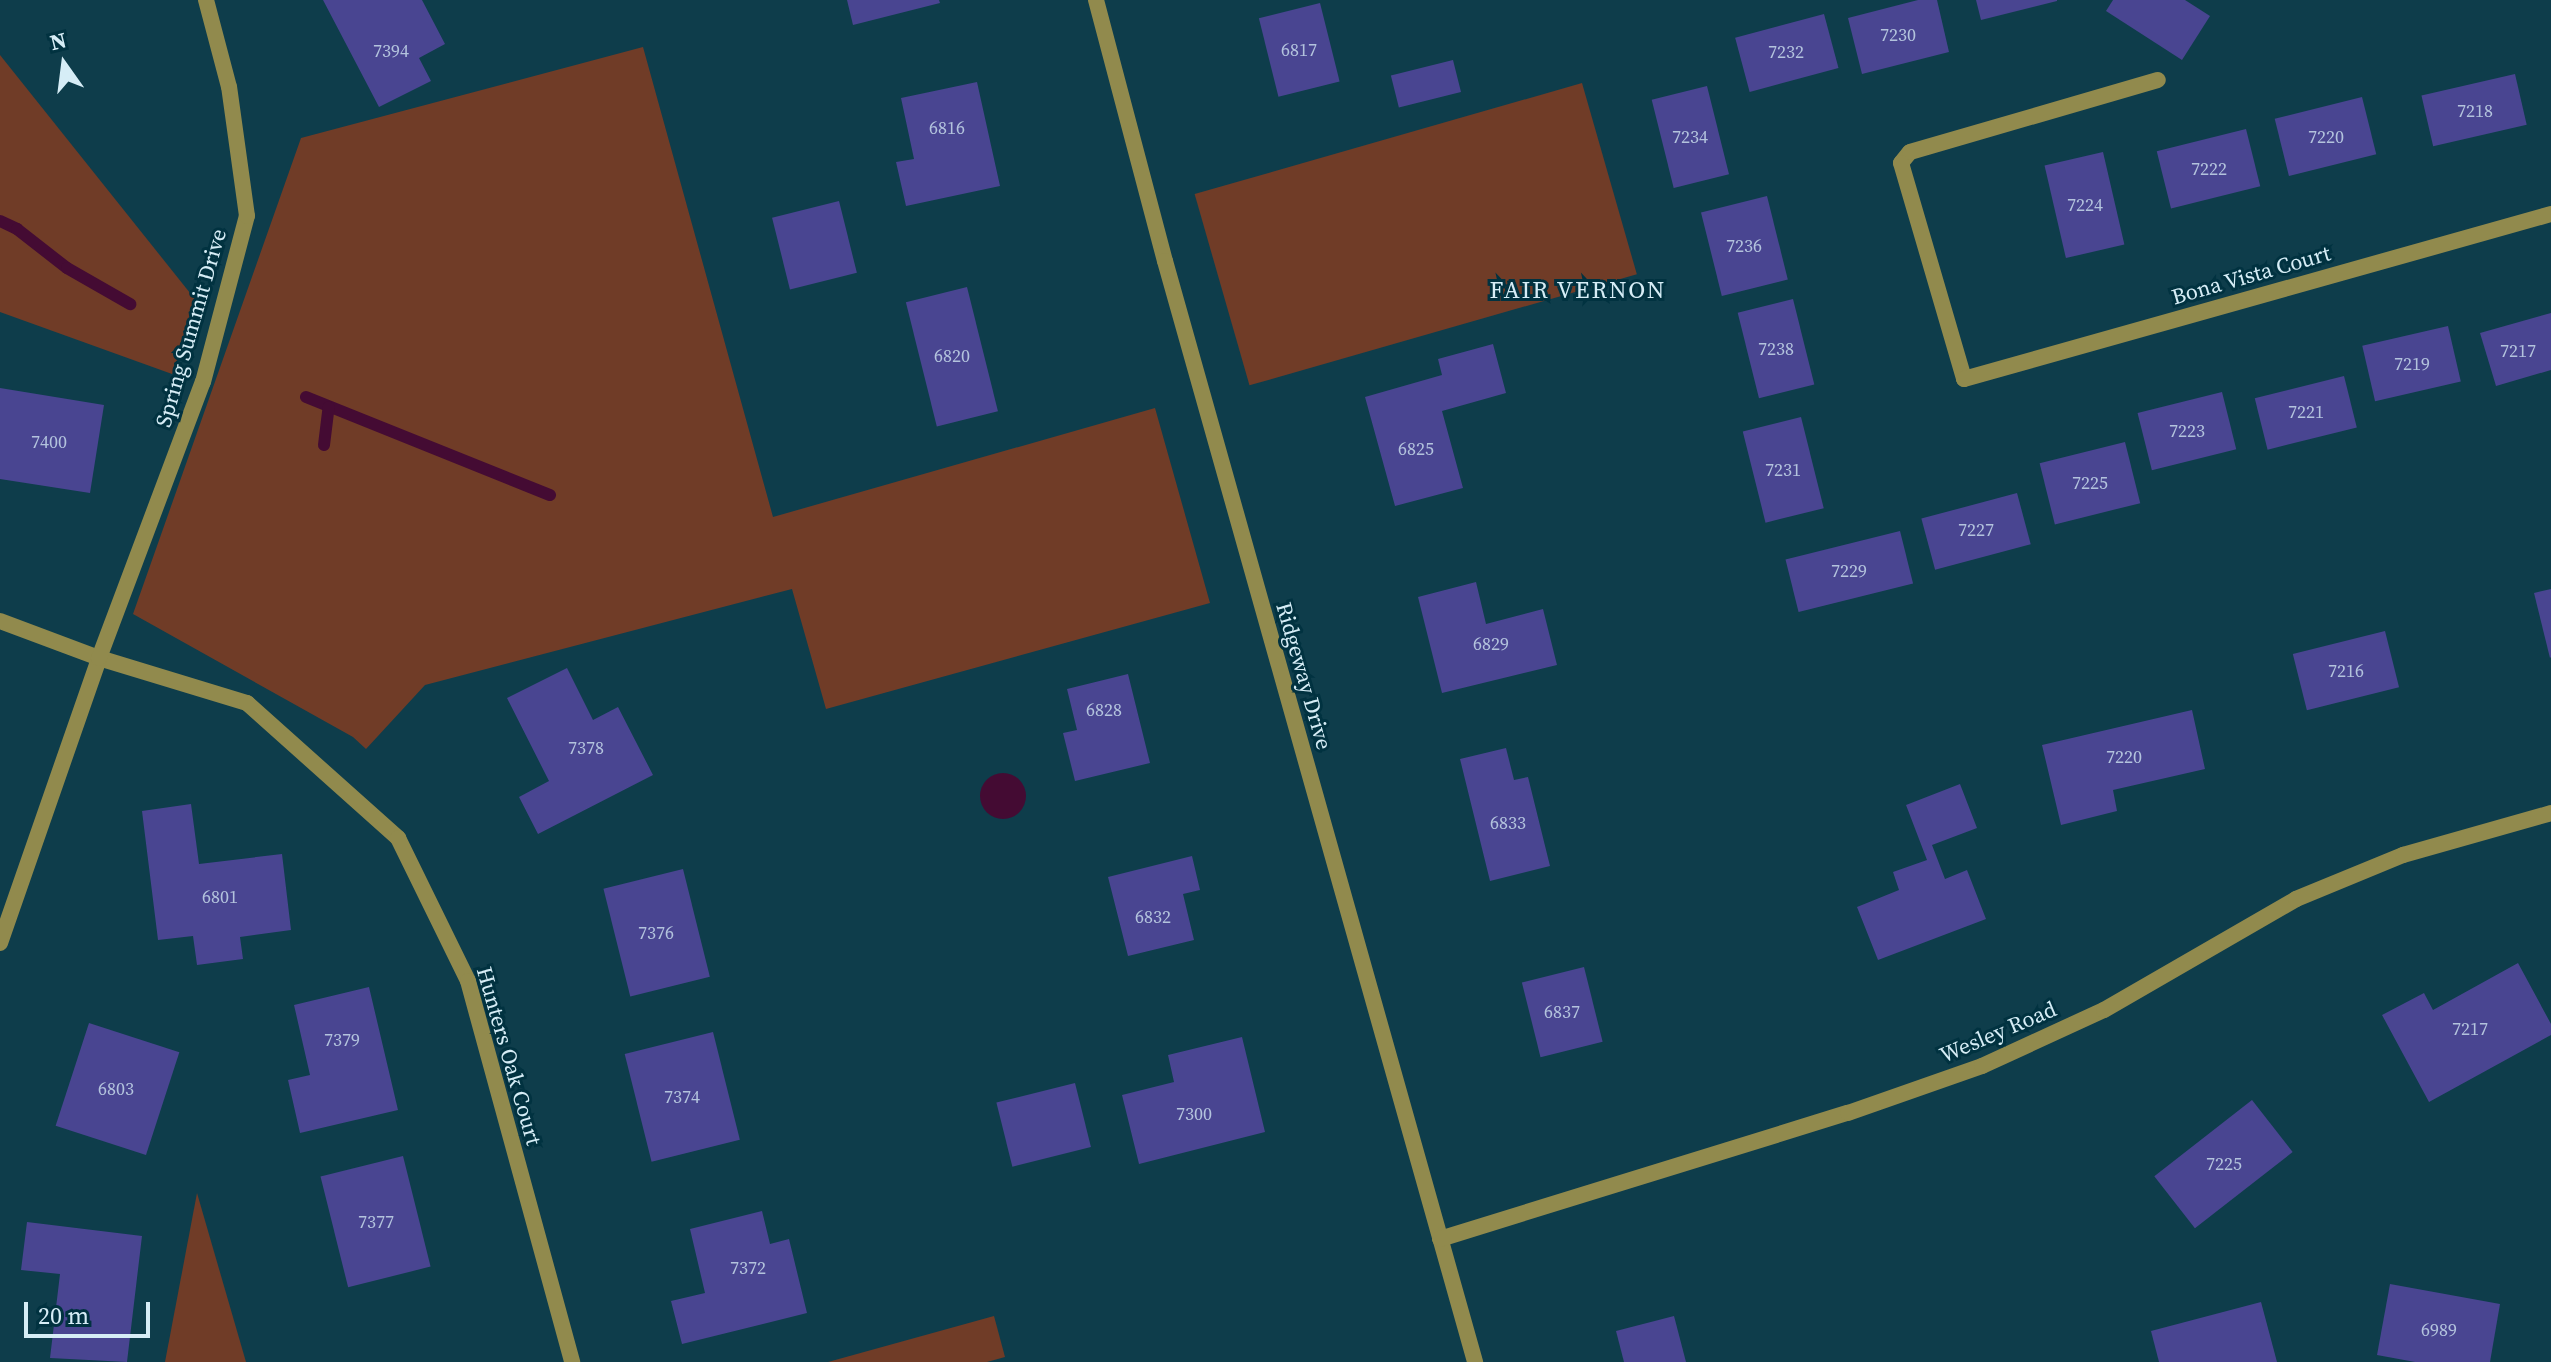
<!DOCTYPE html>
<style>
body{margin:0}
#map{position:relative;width:2551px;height:1362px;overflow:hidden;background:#0e3d4b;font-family:"Source Serif 4",serif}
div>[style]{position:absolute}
.green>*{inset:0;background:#703c27;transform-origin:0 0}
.water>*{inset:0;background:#440b33}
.round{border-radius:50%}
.stream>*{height:12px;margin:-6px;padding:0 6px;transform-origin:6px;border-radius:6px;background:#440b33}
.building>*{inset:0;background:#494591;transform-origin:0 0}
.service>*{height:16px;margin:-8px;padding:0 8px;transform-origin:8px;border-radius:8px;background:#918a4d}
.minor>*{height:16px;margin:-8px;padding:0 8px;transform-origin:8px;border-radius:8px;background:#918a4d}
span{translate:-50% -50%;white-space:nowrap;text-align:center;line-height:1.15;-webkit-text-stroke:6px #013240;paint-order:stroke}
.number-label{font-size:18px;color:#b3c3dd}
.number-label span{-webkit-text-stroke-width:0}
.street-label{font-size:22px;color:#d6edf6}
.neighbourhood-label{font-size:24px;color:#d6edf6;letter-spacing:2px}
.north{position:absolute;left:24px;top:24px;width:80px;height:80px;-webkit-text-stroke:6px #013240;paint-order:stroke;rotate:346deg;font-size:22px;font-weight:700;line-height:32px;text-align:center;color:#d6edf6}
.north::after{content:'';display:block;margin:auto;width:28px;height:36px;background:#d6edf6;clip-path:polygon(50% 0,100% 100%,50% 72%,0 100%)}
.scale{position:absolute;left:24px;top:1302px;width:126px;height:36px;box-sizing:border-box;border:4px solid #d6edf6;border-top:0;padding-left:10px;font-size:24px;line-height:28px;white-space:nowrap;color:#d6edf6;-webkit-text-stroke:6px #013240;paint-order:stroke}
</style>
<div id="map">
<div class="green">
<i style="clip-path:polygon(643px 47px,773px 517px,1155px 408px,1210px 603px,826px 709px,792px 589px,425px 685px,366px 749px,353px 737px,133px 614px,301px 138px)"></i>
<i style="clip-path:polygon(0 55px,198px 303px,172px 374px,0 312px)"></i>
<i style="left:1582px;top:83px;width:199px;height:403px;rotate:74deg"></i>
<i style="clip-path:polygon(197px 1193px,246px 1362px,165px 1362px)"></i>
<i style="clip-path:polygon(994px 1316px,1005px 1357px,987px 1362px,828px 1362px)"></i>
</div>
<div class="water">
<i class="round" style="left:980px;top:773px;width:46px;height:46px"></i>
</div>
<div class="stream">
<i style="left:0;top:221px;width:19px;rotate:25deg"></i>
<i style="left:17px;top:229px;width:63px;rotate:38deg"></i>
<i style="left:67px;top:268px;width:73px;rotate:29.7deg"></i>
<i style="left:306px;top:397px;width:263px;rotate:21.9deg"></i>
<i style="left:324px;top:445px;width:38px;rotate:-83deg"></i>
</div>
<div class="building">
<i style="clip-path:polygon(323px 0,422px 0,445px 44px,419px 58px,431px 81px,379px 107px)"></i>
<i style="clip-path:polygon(847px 0,939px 0,940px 3px,853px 25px)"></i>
<i style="clip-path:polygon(1918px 0,1937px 0,1949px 52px,1862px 74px,1848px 18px)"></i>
<i style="clip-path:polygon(1976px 0,2057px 0,2057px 1px,1981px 20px)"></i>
<i style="clip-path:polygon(2113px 0,2185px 0,2210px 16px,2182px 60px,2106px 11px)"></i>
<i style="left:1320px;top:3px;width:81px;height:63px;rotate:76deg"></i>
<i style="left:1824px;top:14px;width:56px;height:92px;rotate:75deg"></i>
<i style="left:1453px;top:60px;width:33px;height:64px;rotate:76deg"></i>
<i style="left:2515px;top:74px;width:52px;height:96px;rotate:77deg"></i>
<i style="clip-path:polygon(977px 82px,1000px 186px,906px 206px,896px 162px,914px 159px,901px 98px)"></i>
<i style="left:1707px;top:86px;width:91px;height:57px;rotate:76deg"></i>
<i style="left:2362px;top:97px;width:59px;height:90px;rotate:76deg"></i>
<i style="left:2246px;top:129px;width:59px;height:92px;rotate:76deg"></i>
<i style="left:2103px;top:152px;width:95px;height:60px;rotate:77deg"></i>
<i style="left:1767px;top:196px;width:86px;height:68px;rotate:76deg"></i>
<i style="left:839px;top:201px;width:74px;height:69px;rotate:76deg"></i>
<i style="left:967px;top:287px;width:128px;height:63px;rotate:76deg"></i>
<i style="left:1793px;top:299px;width:88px;height:57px;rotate:76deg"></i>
<i style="clip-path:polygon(2551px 313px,2551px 370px,2496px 386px,2480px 333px)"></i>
<i style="left:2448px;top:326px;width:57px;height:88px;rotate:77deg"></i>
<i style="clip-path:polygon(1493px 344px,1506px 393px,1442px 411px,1463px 488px,1395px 506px,1365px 397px,1442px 375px,1438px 359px)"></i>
<i style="left:2344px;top:376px;width:53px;height:92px;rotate:76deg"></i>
<i style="clip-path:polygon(0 388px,104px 405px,90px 493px,0 479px)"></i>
<i style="left:2222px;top:392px;width:59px;height:87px;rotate:76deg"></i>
<i style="left:1801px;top:417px;width:94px;height:60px;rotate:76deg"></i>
<i style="left:2125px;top:442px;width:63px;height:88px;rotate:76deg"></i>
<i style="left:2017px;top:493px;width:53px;height:99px;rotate:75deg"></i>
<i style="left:1900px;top:531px;width:54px;height:118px;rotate:76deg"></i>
<i style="clip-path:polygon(1476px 582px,1486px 624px,1543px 609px,1557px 665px,1442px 693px,1418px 597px)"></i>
<i style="clip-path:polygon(2551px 589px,2551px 657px,2550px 658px,2534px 593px)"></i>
<i style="left:2385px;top:631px;width:58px;height:95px;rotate:76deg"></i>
<i style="clip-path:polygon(567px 668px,593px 720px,618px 707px,653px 775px,538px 834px,519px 797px,549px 781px,507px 698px)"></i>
<i style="clip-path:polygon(1128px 674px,1150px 763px,1075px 781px,1063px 733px,1077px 730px,1067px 689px)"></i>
<i style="clip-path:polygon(2192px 710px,2205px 769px,2113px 790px,2117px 811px,2061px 825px,2042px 745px)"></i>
<i style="clip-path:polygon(1506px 748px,1514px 780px,1528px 777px,1550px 866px,1490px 881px,1460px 759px)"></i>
<i style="clip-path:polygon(1960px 784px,1977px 828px,1932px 845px,1945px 879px,1967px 870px,1986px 919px,1878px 960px,1857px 907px,1899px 890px,1893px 872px,1927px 860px,1906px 805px)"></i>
<i style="clip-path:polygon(191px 804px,199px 864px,282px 854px,291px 930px,240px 937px,243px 959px,197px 965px,193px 936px,158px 940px,142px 811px)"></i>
<i style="clip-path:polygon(1192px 856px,1200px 890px,1183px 894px,1194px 940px,1128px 956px,1108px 877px)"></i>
<i style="left:683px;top:869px;width:111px;height:82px;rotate:76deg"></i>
<i style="clip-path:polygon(2518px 963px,2551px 1024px,2551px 1035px,2429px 1102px,2382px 1015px,2424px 993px,2433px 1010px)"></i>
<i style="left:1584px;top:967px;width:77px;height:64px;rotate:76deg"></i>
<i style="clip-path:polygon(369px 987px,398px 1110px,300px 1133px,288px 1080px,310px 1075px,294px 1005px)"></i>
<i style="left:89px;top:1023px;width:95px;height:108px;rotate:18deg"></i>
<i style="left:713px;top:1032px;width:111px;height:91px;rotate:76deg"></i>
<i style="clip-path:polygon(1242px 1037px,1265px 1132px,1139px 1164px,1122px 1095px,1174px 1082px,1168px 1055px)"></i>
<i style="left:1075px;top:1083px;width:66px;height:81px;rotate:76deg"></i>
<i style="left:2252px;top:1100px;width:66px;height:124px;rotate:52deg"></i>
<i style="left:403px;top:1156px;width:114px;height:85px;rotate:76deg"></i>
<i style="clip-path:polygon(762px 1211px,770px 1244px,789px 1239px,807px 1313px,682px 1344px,671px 1301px,705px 1293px,690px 1229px)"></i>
<i style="clip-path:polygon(27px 1222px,142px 1236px,127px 1362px,50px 1358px,60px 1274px,21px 1270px)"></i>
<i style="clip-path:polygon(2390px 1284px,2500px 1304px,2490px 1362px,2415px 1362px,2377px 1355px)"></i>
<i style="clip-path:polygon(2261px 1302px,2277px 1362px,2159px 1362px,2151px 1331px)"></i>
<i style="clip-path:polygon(1674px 1316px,1686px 1362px,1624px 1362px,1616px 1331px)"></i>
</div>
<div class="service">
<i style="left:1901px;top:163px;width:14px;rotate:-51deg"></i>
<i style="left:1910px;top:152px;width:258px;rotate:-16.2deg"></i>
</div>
<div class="minor">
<i style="left:1096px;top:0;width:270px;rotate:75.2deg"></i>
<i style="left:1165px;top:261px;width:1144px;rotate:74.27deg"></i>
<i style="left:1901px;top:163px;width:225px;rotate:73.7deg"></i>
<i style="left:1964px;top:379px;width:610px;rotate:-15.7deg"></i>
<i style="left:0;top:621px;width:106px;rotate:20.5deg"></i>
<i style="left:99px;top:658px;width:155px;rotate:16.9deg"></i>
<i style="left:247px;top:703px;width:203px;rotate:41.8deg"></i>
<i style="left:398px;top:838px;width:159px;rotate:63.9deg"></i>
<i style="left:468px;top:981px;width:395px;rotate:74.7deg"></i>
<i style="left:0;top:943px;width:302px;rotate:-70.8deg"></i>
<i style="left:99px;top:658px;width:295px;rotate:-69.4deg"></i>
<i style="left:203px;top:382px;width:172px;rotate:-75.2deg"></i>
<i style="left:247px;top:216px;width:130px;rotate:-97.9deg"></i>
<i style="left:229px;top:87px;width:90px;rotate:-104.8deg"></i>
<i style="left:1440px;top:1239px;width:427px;rotate:-17.2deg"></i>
<i style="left:1848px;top:1113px;width:142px;rotate:-19.3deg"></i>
<i style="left:1982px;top:1066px;width:134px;rotate:-24.7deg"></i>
<i style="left:2104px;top:1010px;width:222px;rotate:-30deg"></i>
<i style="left:2296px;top:899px;width:116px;rotate:-22.4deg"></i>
<i style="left:2403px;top:855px;width:154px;rotate:-15.8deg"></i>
</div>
<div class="number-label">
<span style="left:1898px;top:35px">7230</span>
<span style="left:1299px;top:50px">6817</span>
<span style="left:391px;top:51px">7394</span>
<span style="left:1786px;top:52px">7232</span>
<span style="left:2475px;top:111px">7218</span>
<span style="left:947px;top:128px">6816</span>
<span style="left:1690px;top:137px">7234</span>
<span style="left:2326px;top:137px">7220</span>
<span style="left:2209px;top:169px">7222</span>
<span style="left:2085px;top:205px">7224</span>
<span style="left:1744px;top:246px">7236</span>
<span style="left:1776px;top:349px">7238</span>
<span style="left:2518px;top:351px">7217</span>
<span style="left:952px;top:356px">6820</span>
<span style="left:2412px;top:364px">7219</span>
<span style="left:2306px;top:412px">7221</span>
<span style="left:2187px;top:431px">7223</span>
<span style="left:49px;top:442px">7400</span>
<span style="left:1416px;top:449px">6825</span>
<span style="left:1783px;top:470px">7231</span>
<span style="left:2090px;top:483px">7225</span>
<span style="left:1976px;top:530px">7227</span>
<span style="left:1849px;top:571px">7229</span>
<span style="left:1491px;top:644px">6829</span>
<span style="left:2346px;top:671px">7216</span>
<span style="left:1104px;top:710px">6828</span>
<span style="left:586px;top:748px">7378</span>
<span style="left:2124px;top:757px">7220</span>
<span style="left:1508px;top:823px">6833</span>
<span style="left:220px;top:897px">6801</span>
<span style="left:1153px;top:917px">6832</span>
<span style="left:656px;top:933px">7376</span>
<span style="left:1562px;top:1012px">6837</span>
<span style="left:2470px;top:1029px">7217</span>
<span style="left:342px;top:1040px">7379</span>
<span style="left:116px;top:1089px">6803</span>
<span style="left:682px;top:1097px">7374</span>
<span style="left:1194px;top:1114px">7300</span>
<span style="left:2224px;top:1164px">7225</span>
<span style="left:376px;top:1222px">7377</span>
<span style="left:748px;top:1268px">7372</span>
<span style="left:2439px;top:1330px">6989</span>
</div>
<div class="street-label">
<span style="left:2251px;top:275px;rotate:-16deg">Bona Vista Court</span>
<span style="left:191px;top:328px;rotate:-74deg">Spring Summit Drive</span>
<span style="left:1304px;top:676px;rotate:74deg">Ridgeway Drive</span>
<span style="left:1998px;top:1032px;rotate:-23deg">Wesley Road</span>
<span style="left:509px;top:1056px;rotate:74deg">Hunters Oak Court</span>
</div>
<div class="neighbourhood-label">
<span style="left:1578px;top:290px">FAIR VERNON</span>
</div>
<div class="north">N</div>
<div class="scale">20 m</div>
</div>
